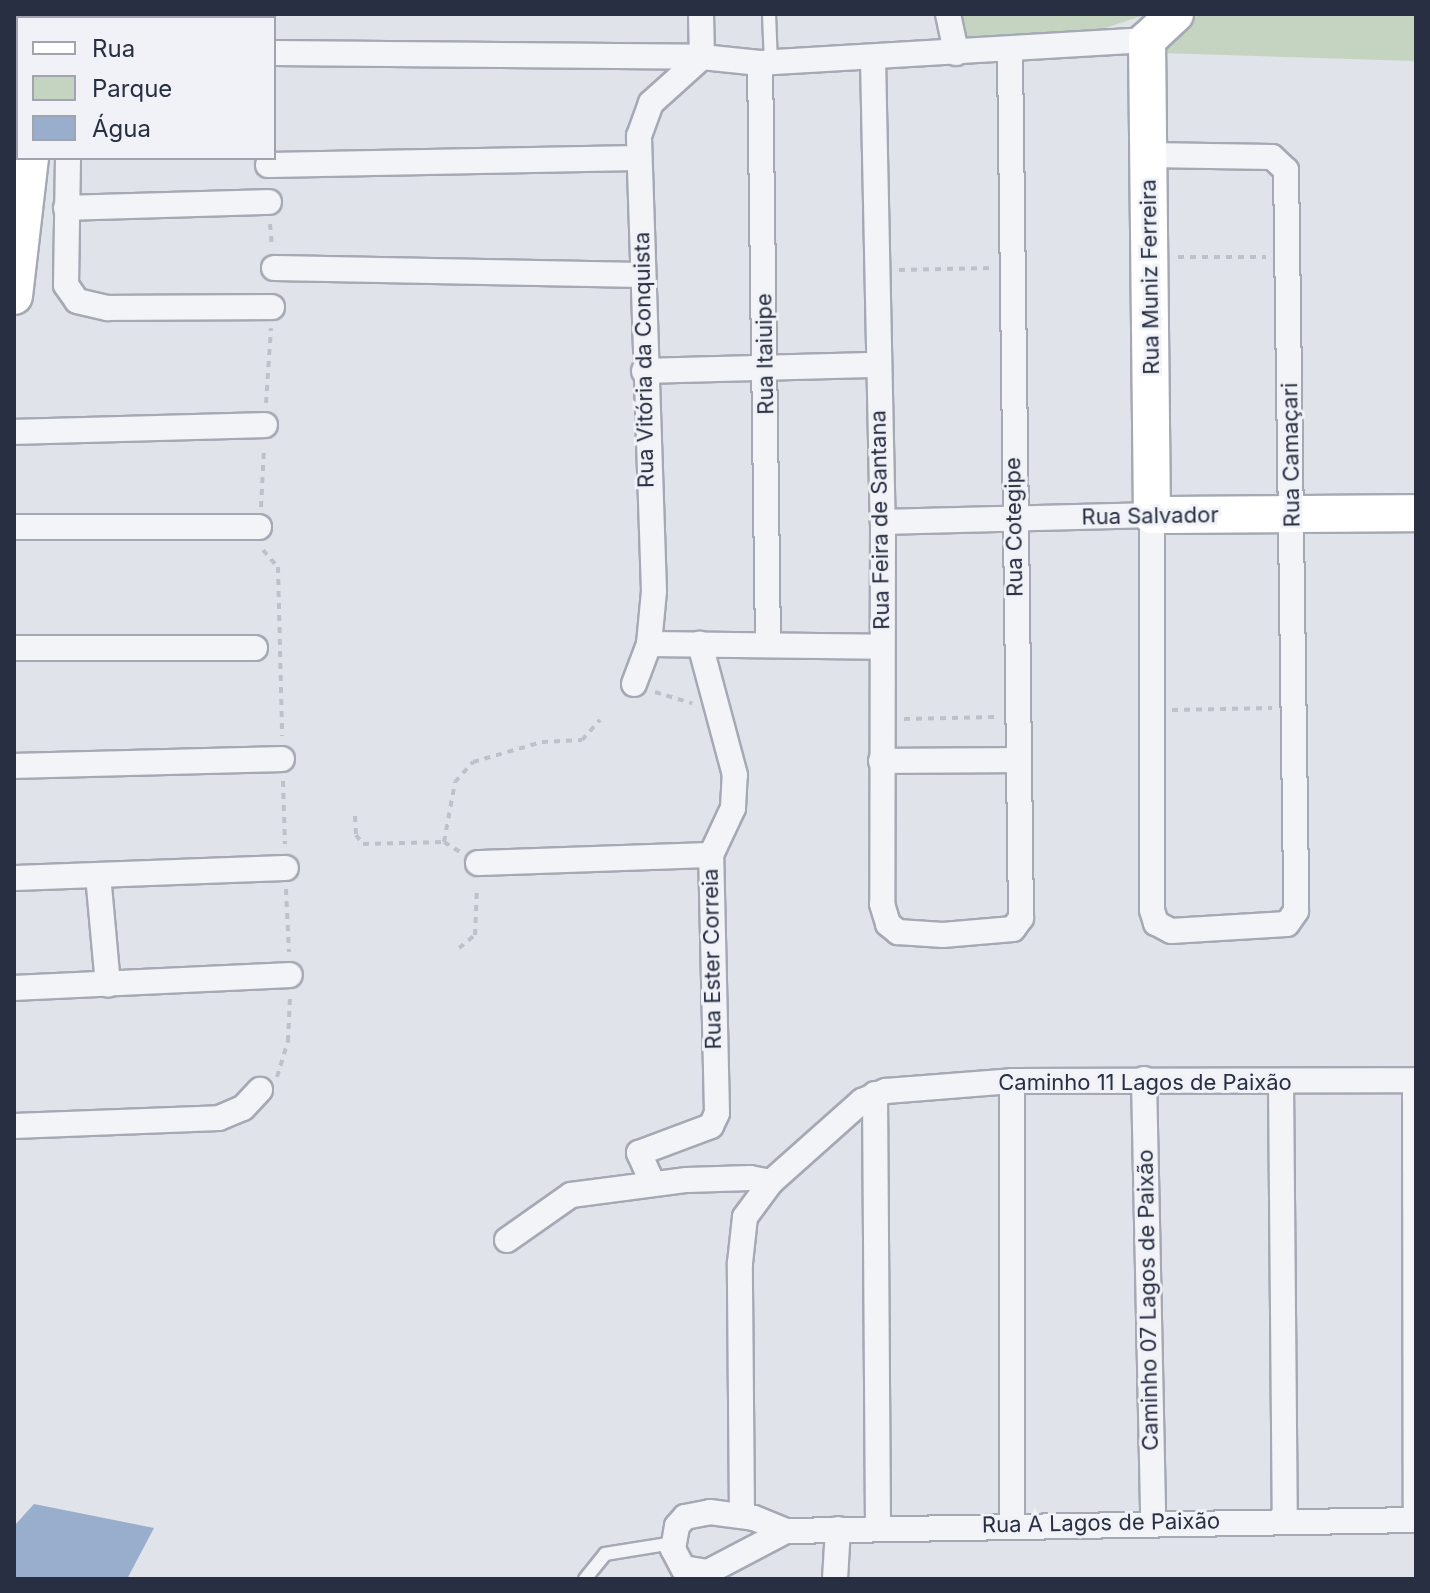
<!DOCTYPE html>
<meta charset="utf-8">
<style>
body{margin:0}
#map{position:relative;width:1430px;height:1593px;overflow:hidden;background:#e0e3ea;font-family:Inter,sans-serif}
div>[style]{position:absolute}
.green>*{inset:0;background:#c4d4c1}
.water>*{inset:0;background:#99adcc}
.path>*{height:4px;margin-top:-2px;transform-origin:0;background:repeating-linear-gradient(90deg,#bec1c9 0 6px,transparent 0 12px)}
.roads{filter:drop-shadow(2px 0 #a5a9b4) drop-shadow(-2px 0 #a5a9b4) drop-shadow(0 2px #a5a9b4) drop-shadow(0 -2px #a5a9b4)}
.lane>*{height:12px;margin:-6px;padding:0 6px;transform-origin:6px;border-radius:6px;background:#f3f4f8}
.street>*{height:24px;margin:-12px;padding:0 12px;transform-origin:12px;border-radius:12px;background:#f3f4f8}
.secondary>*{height:36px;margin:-18px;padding:0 18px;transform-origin:18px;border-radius:18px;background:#fff}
span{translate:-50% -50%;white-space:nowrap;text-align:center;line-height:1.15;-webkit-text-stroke:6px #f0f2f7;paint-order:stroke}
.street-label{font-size:22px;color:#282f42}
.frame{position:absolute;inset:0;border:16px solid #282f42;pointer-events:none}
.legend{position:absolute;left:16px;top:16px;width:260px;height:144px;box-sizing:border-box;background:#f0f2f7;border:2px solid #a0a4af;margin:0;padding:10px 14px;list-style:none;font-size:24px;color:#282f42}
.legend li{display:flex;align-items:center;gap:16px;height:40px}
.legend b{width:40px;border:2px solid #a0a4af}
</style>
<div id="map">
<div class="green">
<i style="clip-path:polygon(958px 14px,1148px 14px,1099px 30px,964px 41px)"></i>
<i style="clip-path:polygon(1199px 14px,1416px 14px,1416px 61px,1161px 53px)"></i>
</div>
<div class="water">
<i style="clip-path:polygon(34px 1504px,154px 1528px,127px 1579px,14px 1579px,14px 1526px)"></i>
</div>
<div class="path">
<i style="left:266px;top:14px;width:4px;rotate:90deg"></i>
<i style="left:270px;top:224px;width:23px;rotate:85deg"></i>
<i style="left:1178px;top:257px;width:88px"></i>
<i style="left:899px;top:270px;width:91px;rotate:-1.3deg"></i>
<i style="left:266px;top:403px;width:75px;rotate:-86.2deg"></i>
<i style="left:261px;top:507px;width:59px;rotate:-87.1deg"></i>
<i style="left:263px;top:550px;width:23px;rotate:49deg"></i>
<i style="left:278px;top:567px;width:169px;rotate:88.6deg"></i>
<i style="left:655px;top:692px;width:39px;rotate:17deg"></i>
<i style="left:1172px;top:710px;width:100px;rotate:-1.1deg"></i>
<i style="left:904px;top:719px;width:91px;rotate:-1.3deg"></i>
<i style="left:283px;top:781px;width:63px;rotate:88.2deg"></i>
<i style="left:355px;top:816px;width:19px;rotate:87deg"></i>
<i style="left:356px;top:835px;width:11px;rotate:52deg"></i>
<i style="left:363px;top:844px;width:81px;rotate:-1.4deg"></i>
<i style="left:444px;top:842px;width:19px;rotate:32deg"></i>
<i style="left:444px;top:842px;width:61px;rotate:-79.6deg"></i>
<i style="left:455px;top:782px;width:27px;rotate:-48deg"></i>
<i style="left:473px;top:762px;width:72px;rotate:-16.2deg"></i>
<i style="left:542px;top:742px;width:40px;rotate:-2.9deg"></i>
<i style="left:582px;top:740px;width:27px;rotate:-48deg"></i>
<i style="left:286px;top:889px;width:63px;rotate:87.3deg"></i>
<i style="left:459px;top:948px;width:21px;rotate:-39deg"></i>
<i style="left:475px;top:935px;width:48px;rotate:-87.6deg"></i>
<i style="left:277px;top:1077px;width:38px;rotate:-73deg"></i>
<i style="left:288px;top:1041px;width:44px;rotate:-87.4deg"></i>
</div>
<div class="roads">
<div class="lane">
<i style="left:769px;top:14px;width:49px;rotate:87.7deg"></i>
<i style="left:585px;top:1579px;width:32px;rotate:-51deg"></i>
<i style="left:605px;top:1554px;width:70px;rotate:-9.1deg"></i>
</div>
<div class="street">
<i style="left:701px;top:14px;width:43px;rotate:88.7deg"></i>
<i style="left:948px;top:14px;width:40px;rotate:78deg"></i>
<i style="left:71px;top:18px;width:4px;rotate:-90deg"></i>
<i style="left:274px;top:53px;width:428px;rotate:0.5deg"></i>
<i style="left:702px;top:57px;width:58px;rotate:5.9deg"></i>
<i style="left:760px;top:63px;width:388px;rotate:-3.4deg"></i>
<i style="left:873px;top:59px;width:463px;rotate:88.8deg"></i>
<i style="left:883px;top:522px;width:382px;rotate:90.1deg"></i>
<i style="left:882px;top:904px;width:21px;rotate:73deg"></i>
<i style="left:888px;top:924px;width:13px;rotate:39deg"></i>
<i style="left:898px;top:932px;width:45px;rotate:3.8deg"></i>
<i style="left:943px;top:935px;width:70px;rotate:-4.9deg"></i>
<i style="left:1013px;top:929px;width:14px;rotate:-54deg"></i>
<i style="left:1021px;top:918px;width:867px;rotate:-90.73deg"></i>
<i style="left:760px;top:63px;width:582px;rotate:89.21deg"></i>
<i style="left:68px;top:158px;width:127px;rotate:90.9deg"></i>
<i style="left:66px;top:285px;width:19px;rotate:55deg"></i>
<i style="left:77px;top:301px;width:32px;rotate:13deg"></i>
<i style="left:108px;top:308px;width:164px;rotate:-0.3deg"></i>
<i style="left:268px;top:165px;width:371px;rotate:-1.1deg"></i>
<i style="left:66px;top:208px;width:203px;rotate:-1.7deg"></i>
<i style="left:274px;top:268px;width:369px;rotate:1.1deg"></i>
<i style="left:644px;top:371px;width:234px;rotate:-1.5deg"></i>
<i style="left:14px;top:432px;width:251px;rotate:-1.6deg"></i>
<i style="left:883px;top:522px;width:269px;rotate:-1.5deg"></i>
<i style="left:1152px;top:515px;width:395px;rotate:90deg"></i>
<i style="left:1152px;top:910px;width:14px;rotate:73deg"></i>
<i style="left:1156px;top:923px;width:17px;rotate:28deg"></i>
<i style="left:1171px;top:931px;width:116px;rotate:-3.5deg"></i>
<i style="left:1287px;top:924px;width:16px;rotate:-55deg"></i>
<i style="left:1296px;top:911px;width:27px;rotate:-90deg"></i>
<i style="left:1296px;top:884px;width:714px;rotate:-90.8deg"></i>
<i style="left:1286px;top:170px;width:19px;rotate:-137deg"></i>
<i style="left:1272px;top:157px;width:124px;rotate:-179.1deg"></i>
<i style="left:14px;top:527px;width:245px"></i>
<i style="left:649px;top:644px;width:233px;rotate:0.7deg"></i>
<i style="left:14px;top:648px;width:241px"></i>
<i style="left:634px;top:684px;width:43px;rotate:-69.4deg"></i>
<i style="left:649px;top:644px;width:53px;rotate:-84.6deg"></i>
<i style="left:654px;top:591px;width:455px;rotate:-91.9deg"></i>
<i style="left:639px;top:136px;width:35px;rotate:-70deg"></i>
<i style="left:651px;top:103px;width:69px;rotate:-42deg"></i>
<i style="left:881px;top:761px;width:137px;rotate:-0.4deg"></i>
<i style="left:14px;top:766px;width:268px;rotate:-1.5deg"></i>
<i style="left:478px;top:863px;width:233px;rotate:-2deg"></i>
<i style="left:98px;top:875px;width:110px;rotate:84.8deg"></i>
<i style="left:14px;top:878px;width:272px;rotate:-2.1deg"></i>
<i style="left:14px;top:988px;width:276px;rotate:-2.7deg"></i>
<i style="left:1144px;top:1079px;width:443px;rotate:88.8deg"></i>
<i style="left:1415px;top:1080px;width:440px;rotate:89.9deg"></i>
<i style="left:1281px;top:1082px;width:439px;rotate:89.5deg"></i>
<i style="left:875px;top:1094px;width:434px;rotate:89.6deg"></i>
<i style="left:14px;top:1126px;width:205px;rotate:-2.2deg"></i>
<i style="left:219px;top:1118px;width:26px;rotate:-23deg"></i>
<i style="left:243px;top:1108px;width:25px;rotate:-47deg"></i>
<i style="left:652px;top:1182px;width:32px;rotate:-114deg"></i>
<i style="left:639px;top:1153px;width:77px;rotate:-20.6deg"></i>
<i style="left:711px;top:1126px;width:14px;rotate:-65deg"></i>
<i style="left:717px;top:1113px;width:258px;rotate:-91.3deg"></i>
<i style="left:711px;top:855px;width:52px;rotate:-64.9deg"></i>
<i style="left:733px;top:808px;width:33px;rotate:-87deg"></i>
<i style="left:735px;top:775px;width:136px;rotate:-105deg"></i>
<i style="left:507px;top:1240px;width:78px;rotate:-35.1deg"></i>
<i style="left:571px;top:1195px;width:117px;rotate:-7.4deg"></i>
<i style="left:687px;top:1180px;width:63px;rotate:-1.8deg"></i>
<i style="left:750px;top:1178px;width:21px;rotate:11deg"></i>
<i style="left:742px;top:1516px;width:253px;rotate:-90.5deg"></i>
<i style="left:740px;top:1263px;width:46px;rotate:-83.8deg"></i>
<i style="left:745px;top:1217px;width:44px;rotate:-53.4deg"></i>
<i style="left:771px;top:1182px;width:122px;rotate:-41.7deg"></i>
<i style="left:862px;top:1101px;width:26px;rotate:-23deg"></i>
<i style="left:886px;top:1091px;width:126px;rotate:-4.5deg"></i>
<i style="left:1012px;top:1081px;width:404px;rotate:-0.1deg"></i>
<i style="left:1012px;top:1523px;width:442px;rotate:-90deg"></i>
<i style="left:786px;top:1531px;width:88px;rotate:152.3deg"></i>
<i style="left:708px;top:1572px;width:25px;rotate:-171deg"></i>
<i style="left:683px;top:1568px;width:21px;rotate:-118deg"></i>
<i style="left:673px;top:1549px;width:23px;rotate:-80deg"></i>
<i style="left:677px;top:1526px;width:12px;rotate:-48deg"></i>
<i style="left:685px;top:1517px;width:25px;rotate:-11deg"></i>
<i style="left:710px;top:1512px;width:44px;rotate:7.8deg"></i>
<i style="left:754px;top:1518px;width:35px;rotate:22deg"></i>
<i style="left:786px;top:1531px;width:630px;rotate:-1deg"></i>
<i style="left:835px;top:1579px;width:50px;rotate:-86.6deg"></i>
</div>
<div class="secondary">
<i style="left:1175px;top:14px;width:38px;rotate:137deg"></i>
<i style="left:1147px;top:40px;width:475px;rotate:89.4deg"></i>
<i style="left:1152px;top:515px;width:264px;rotate:-0.4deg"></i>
<i style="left:36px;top:18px;width:4px;rotate:-90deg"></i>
<i style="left:14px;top:296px;width:139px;rotate:-83.4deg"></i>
</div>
</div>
<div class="street-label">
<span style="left:1150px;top:277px;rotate:-91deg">Rua Muniz Ferreira</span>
<span style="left:765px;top:354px;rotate:-91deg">Rua Itaiuipe</span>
<span style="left:644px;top:360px;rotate:-91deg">Rua Vitória da Conquista</span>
<span style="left:1291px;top:455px;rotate:-91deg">Rua Camaçari</span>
<span style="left:1150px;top:516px;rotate:-1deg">Rua Salvador</span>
<span style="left:880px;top:520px;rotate:-91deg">Rua Feira de Santana</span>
<span style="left:1014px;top:527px;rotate:-91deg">Rua Cotegipe</span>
<span style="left:712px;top:959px;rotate:-91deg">Rua Ester Correia</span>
<span style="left:1145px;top:1083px">Caminho 11 Lagos de Paixão</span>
<span style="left:1148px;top:1300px;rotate:-91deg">Caminho 07 Lagos de Paixão</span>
<span style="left:1101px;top:1523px;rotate:-1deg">Rua A Lagos de Paixão</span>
</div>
<div class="frame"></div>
<ul class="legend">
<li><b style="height:10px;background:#fff"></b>Rua</li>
<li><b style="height:22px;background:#c4d4c1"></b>Parque</li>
<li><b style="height:22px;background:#99adcc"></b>Água</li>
</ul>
</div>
